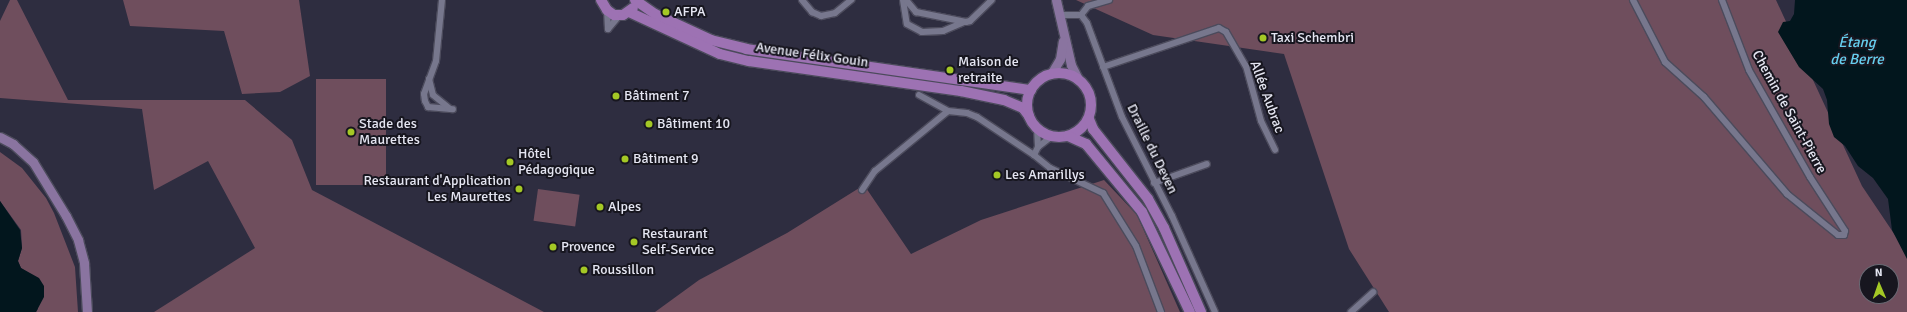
<!DOCTYPE html>
<meta charset="utf-8">
<style>
body{margin:0}
#map{position:relative;width:1907px;height:312px;overflow:hidden;background:#2e2d40;font-family:Signika,sans-serif}
div>[style]{position:absolute}
.green>*{inset:0;background:#6f4e5d;transform-origin:0 0}
.water>*{inset:0;background:#02161d}
.roads{filter:drop-shadow(1px 0 #4c4b5c) drop-shadow(-1px 0 #4c4b5c) drop-shadow(0 1px #4c4b5c) drop-shadow(0 -1px #4c4b5c)}
.street>*{height:6px;margin:-3px;padding:0 3px;transform-origin:3px;border-radius:3px;background:#77778d}
.secondary>*{height:9px;margin:-4.5px;padding:0 4.5px;transform-origin:4.5px;border-radius:4.5px;background:#8a74a0}
.primary>*{height:10px;margin:-5px;padding:0 5px;transform-origin:5px;border-radius:5px;background:#9d72b3}
.primary>.ring{margin:-5px;padding:0;box-sizing:content-box;background:none;border:10px solid #9d72b3;border-radius:50%}
.dots>*{width:11px;height:11px;translate:-50% -50%;box-sizing:border-box;border:2px solid #17161f;border-radius:50%}
span{translate:-50% -50%;white-space:nowrap;text-align:center;line-height:1.15;-webkit-text-stroke:4px #17161f;paint-order:stroke}
.poi-label{font-size:14px;color:#e5e6f2}
.left{translate:0 -50%;text-align:left}
.right{translate:-100% -50%;text-align:right}
.street-label{font-size:14px;color:#e5e6f2}
.water-label{font-size:15px;color:#66ceee;font-style:italic}
.north{position:absolute;left:1859px;top:264px;width:40px;height:40px;box-sizing:border-box;background:#17161f;border:1px solid #696973;border-radius:50%;rotate:358deg;font-size:11px;font-weight:700;line-height:16px;text-align:center;color:#e5e6f2}
.north::after{content:'';display:block;margin:auto;width:14px;height:18px;background:#a4c825;clip-path:polygon(50% 0,100% 100%,50% 72%,0 100%)}
</style>
<div id="map">
<div class="green">
<i style="clip-path:polygon(10px 0,17px 0,68px 100px,245px 100px,292px 140px,312px 190px,544px 312px,154px 312px,255px 248px,208px 161px,154px 190px,142px 109px,0 98px,0 21px)"></i>
<i style="clip-path:polygon(123px 0,299px 0,310px 76px,280px 92px,242px 94px,224px 31px,130px 26px)"></i>
<i style="clip-path:polygon(evenodd,1076px 0,1776px 0,1862px 186px,1907px 253px,1907px 312px,1389px 312px,1349px 249px,1284px 54px,1153px 35px,1076px 0,1867px 272px,1891px 272px,1891px 296px,1867px 296px,1867px 272px)"></i>
<i style="left:316px;top:79px;width:70px;height:106px"></i>
<i style="clip-path:polygon(0 152px,22px 168px,46px 198px,54px 213px,75px 267px,78px 312px,36px 312px,38px 309px,27px 272px,21px 268px,18px 261px,22px 248px,21px 230px,0 201px)"></i>
<i style="clip-path:polygon(1104px 180px,1137px 215px,1180px 312px,655px 312px,699px 280px,787px 233px,864px 185px,911px 254px,981px 220px)"></i>
<i style="left:538px;top:189px;width:42px;height:32px;rotate:8deg"></i>
</div>
<div class="water">
<i style="clip-path:polygon(1795px 0,1907px 0,1907px 259px,1892px 230px,1888px 199px,1873px 178px,1858px 166px,1845px 146px,1834px 137px,1829px 124px,1827px 100px,1823px 89px,1799px 67px,1778px 32px,1783px 22px,1790px 21px,1794px 14px)"></i>
<i style="clip-path:polygon(0 201px,20px 230px,22px 248px,18px 261px,21px 268px,39px 278px,44px 286px,44px 297px,36px 312px,0 312px)"></i>
</div>
<div class="roads">
<div class="street">
<i style="left:442px;top:0;width:61px;rotate:95.6deg"></i>
<i style="left:436px;top:61px;width:35px;rotate:110deg"></i>
<i style="left:424px;top:94px;width:7px;rotate:82deg"></i>
<i style="left:425px;top:101px;width:7px;rotate:63deg"></i>
<i style="left:428px;top:107px;width:25px;rotate:5deg"></i>
<i style="left:802px;top:0;width:16px;rotate:50deg"></i>
<i style="left:812px;top:12px;width:10px;rotate:24deg"></i>
<i style="left:821px;top:16px;width:14px;rotate:-12deg"></i>
<i style="left:835px;top:13px;width:21px;rotate:-39deg"></i>
<i style="left:903px;top:0;width:24px;rotate:81deg"></i>
<i style="left:907px;top:24px;width:17px;rotate:28deg"></i>
<i style="left:922px;top:32px;width:21px;rotate:-3deg"></i>
<i style="left:943px;top:31px;width:21px;rotate:-23deg"></i>
<i style="left:906px;top:0;width:16px;rotate:50deg"></i>
<i style="left:916px;top:12px;width:51px;rotate:11.3deg"></i>
<i style="left:966px;top:22px;width:4px;rotate:-14deg"></i>
<i style="left:970px;top:21px;width:30px;rotate:-44deg"></i>
<i style="left:1633px;top:0;width:70px;rotate:62.7deg"></i>
<i style="left:1665px;top:62px;width:52px;rotate:41.9deg"></i>
<i style="left:1704px;top:97px;width:128px;rotate:49.4deg"></i>
<i style="left:1787px;top:194px;width:65px;rotate:38.8deg"></i>
<i style="left:1838px;top:235px;width:6px"></i>
<i style="left:1844px;top:235px;width:4px;rotate:-76deg"></i>
<i style="left:1845px;top:231px;width:64px;rotate:-122.9deg"></i>
<i style="left:1810px;top:177px;width:123px;rotate:-119.7deg"></i>
<i style="left:1749px;top:70px;width:75px;rotate:-111.1deg"></i>
<i style="left:607px;top:10px;width:19px;rotate:87deg"></i>
<i style="left:1059px;top:15px;width:22px"></i>
<i style="left:1081px;top:15px;width:10px;rotate:53deg"></i>
<i style="left:1087px;top:23px;width:100px;rotate:69.6deg"></i>
<i style="left:1122px;top:117px;width:111px;rotate:63.2deg"></i>
<i style="left:1172px;top:216px;width:105px;rotate:65.9deg"></i>
<i style="left:1081px;top:15px;width:11px;rotate:-52deg"></i>
<i style="left:1088px;top:6px;width:22px;rotate:-16deg"></i>
<i style="left:608px;top:29px;width:17px;rotate:-50deg"></i>
<i style="left:1103px;top:67px;width:122px;rotate:-18.6deg"></i>
<i style="left:1219px;top:28px;width:8px;rotate:30deg"></i>
<i style="left:1226px;top:32px;width:39px;rotate:60deg"></i>
<i style="left:1246px;top:66px;width:57px;rotate:74.7deg"></i>
<i style="left:1261px;top:121px;width:32px;rotate:64deg"></i>
<i style="left:429px;top:79px;width:16px;rotate:76deg"></i>
<i style="left:433px;top:95px;width:21px;rotate:39deg"></i>
<i style="left:919px;top:95px;width:33px;rotate:29deg"></i>
<i style="left:948px;top:111px;width:19px;rotate:6deg"></i>
<i style="left:967px;top:113px;width:11px;rotate:22deg"></i>
<i style="left:977px;top:117px;width:69px;rotate:33.7deg"></i>
<i style="left:1037px;top:128px;width:19px;rotate:87deg"></i>
<i style="left:1038px;top:147px;width:9px;rotate:117deg"></i>
<i style="left:1034px;top:155px;width:21px;rotate:39deg"></i>
<i style="left:1050px;top:168px;width:59px;rotate:25.3deg"></i>
<i style="left:1103px;top:193px;width:62px;rotate:58.1deg"></i>
<i style="left:1136px;top:246px;width:71px;rotate:69.3deg"></i>
<i style="left:1038px;top:147px;width:18px;rotate:-38deg"></i>
<i style="left:1154px;top:183px;width:56px;rotate:-19.7deg"></i>
<i style="left:862px;top:190px;width:23px;rotate:-56deg"></i>
<i style="left:875px;top:171px;width:94px;rotate:-39.4deg"></i>
<i style="left:1351px;top:312px;width:30px;rotate:-42deg"></i>
</div>
<div class="secondary">
<i style="left:1056px;top:0;width:67px;rotate:77deg"></i>
<i style="left:1071px;top:65px;width:16px;rotate:63deg"></i>
<i style="left:1051px;top:74px;width:17px;rotate:-59deg"></i>
<i style="left:1060px;top:59px;width:18px;rotate:-81deg"></i>
<i style="left:0;top:137px;width:15px;rotate:28deg"></i>
<i style="left:13px;top:144px;width:27px;rotate:42deg"></i>
<i style="left:33px;top:162px;width:63px;rotate:58.6deg"></i>
<i style="left:66px;top:216px;width:27px;rotate:63deg"></i>
<i style="left:78px;top:240px;width:24px;rotate:75deg"></i>
<i style="left:84px;top:263px;width:49px;rotate:86.5deg"></i>
</div>
<div class="primary">
<i style="left:601px;top:0;width:12px;rotate:59deg"></i>
<i style="left:607px;top:10px;width:9px;rotate:36deg"></i>
<i style="left:614px;top:15px;width:9px"></i>
<i style="left:623px;top:15px;width:12px;rotate:-35deg"></i>
<i style="left:635px;top:0;width:24px;rotate:35deg"></i>
<i style="left:655px;top:14px;width:62px;rotate:24.9deg"></i>
<i style="left:711px;top:40px;width:36px;rotate:14deg"></i>
<i style="left:746px;top:49px;width:288px;rotate:8.2deg"></i>
<i style="left:629px;top:12px;width:100px;rotate:24.8deg"></i>
<i style="left:720px;top:54px;width:30px;rotate:14deg"></i>
<i style="left:749px;top:61px;width:214px;rotate:8.1deg"></i>
<i style="left:961px;top:91px;width:44px;rotate:11.8deg"></i>
<i style="left:1004px;top:100px;width:21px;rotate:23deg"></i>
<i style="left:1023px;top:108px;width:10px;rotate:53deg"></i>
<i class="ring" style="left:1027px;top:73px;width:54px;height:54px"></i>
<i style="left:1089px;top:119px;width:11px;rotate:68deg"></i>
<i style="left:1093px;top:129px;width:89px;rotate:51.8deg"></i>
<i style="left:1148px;top:199px;width:33px;rotate:61deg"></i>
<i style="left:1164px;top:228px;width:92px;rotate:66.2deg"></i>
<i style="left:1068px;top:136px;width:20px;rotate:24deg"></i>
<i style="left:1086px;top:144px;width:88px;rotate:50.5deg"></i>
<i style="left:1142px;top:212px;width:111px;rotate:64.4deg"></i>
</div>
</div>
<div class="dots">
<i style="left:666px;top:12px;background:#a4c825"></i>
<i style="left:1263px;top:38px;background:#a4c825"></i>
<i style="left:950px;top:70px;background:#a4c825"></i>
<i style="left:616px;top:96px;background:#a4c825"></i>
<i style="left:649px;top:124px;background:#a4c825"></i>
<i style="left:351px;top:132px;background:#a4c825"></i>
<i style="left:625px;top:159px;background:#a4c825"></i>
<i style="left:510px;top:162px;background:#a4c825"></i>
<i style="left:997px;top:175px;background:#a4c825"></i>
<i style="left:519px;top:189px;background:#a4c825"></i>
<i style="left:600px;top:207px;background:#a4c825"></i>
<i style="left:634px;top:242px;background:#a4c825"></i>
<i style="left:553px;top:247px;background:#a4c825"></i>
<i style="left:584px;top:270px;background:#a4c825"></i>
</div>
<div class="poi-label">
<span class="left" style="left:674px;top:12px">AFPA</span>
<span class="left" style="left:1271px;top:38px">Taxi Schembri</span>
<span class="left" style="left:958px;top:70px">Maison de<br>retraite</span>
<span class="left" style="left:624px;top:96px">Bâtiment 7</span>
<span class="left" style="left:359px;top:132px">Stade des<br>Maurettes</span>
<span class="left" style="left:657px;top:124px">Bâtiment 10</span>
<span class="left" style="left:518px;top:162px">Hôtel<br>Pédagogique</span>
<span class="left" style="left:633px;top:159px">Bâtiment 9</span>
<span class="left" style="left:1005px;top:175px">Les Amarillys</span>
<span class="right" style="left:511px;top:189px">Restaurant d'Application<br>Les Maurettes</span>
<span class="left" style="left:608px;top:207px">Alpes</span>
<span class="left" style="left:642px;top:242px">Restaurant<br>Self-Service</span>
<span class="left" style="left:561px;top:247px">Provence</span>
<span class="left" style="left:592px;top:270px">Roussillon</span>
</div>
<div class="street-label">
<span style="left:812px;top:55px;rotate:8deg">Avenue Félix Gouin</span>
<span style="left:1267px;top:97px;rotate:70deg">Allée Aubrac</span>
<span style="left:1789px;top:112px;rotate:61deg">Chemin de Saint-Pierre</span>
<span style="left:1152px;top:149px;rotate:64deg">Draille du Deven</span>
</div>
<div class="water-label">
<span style="left:1857px;top:51px">Étang<br>de Berre</span>
</div>
<div class="north">N</div>
</div>
